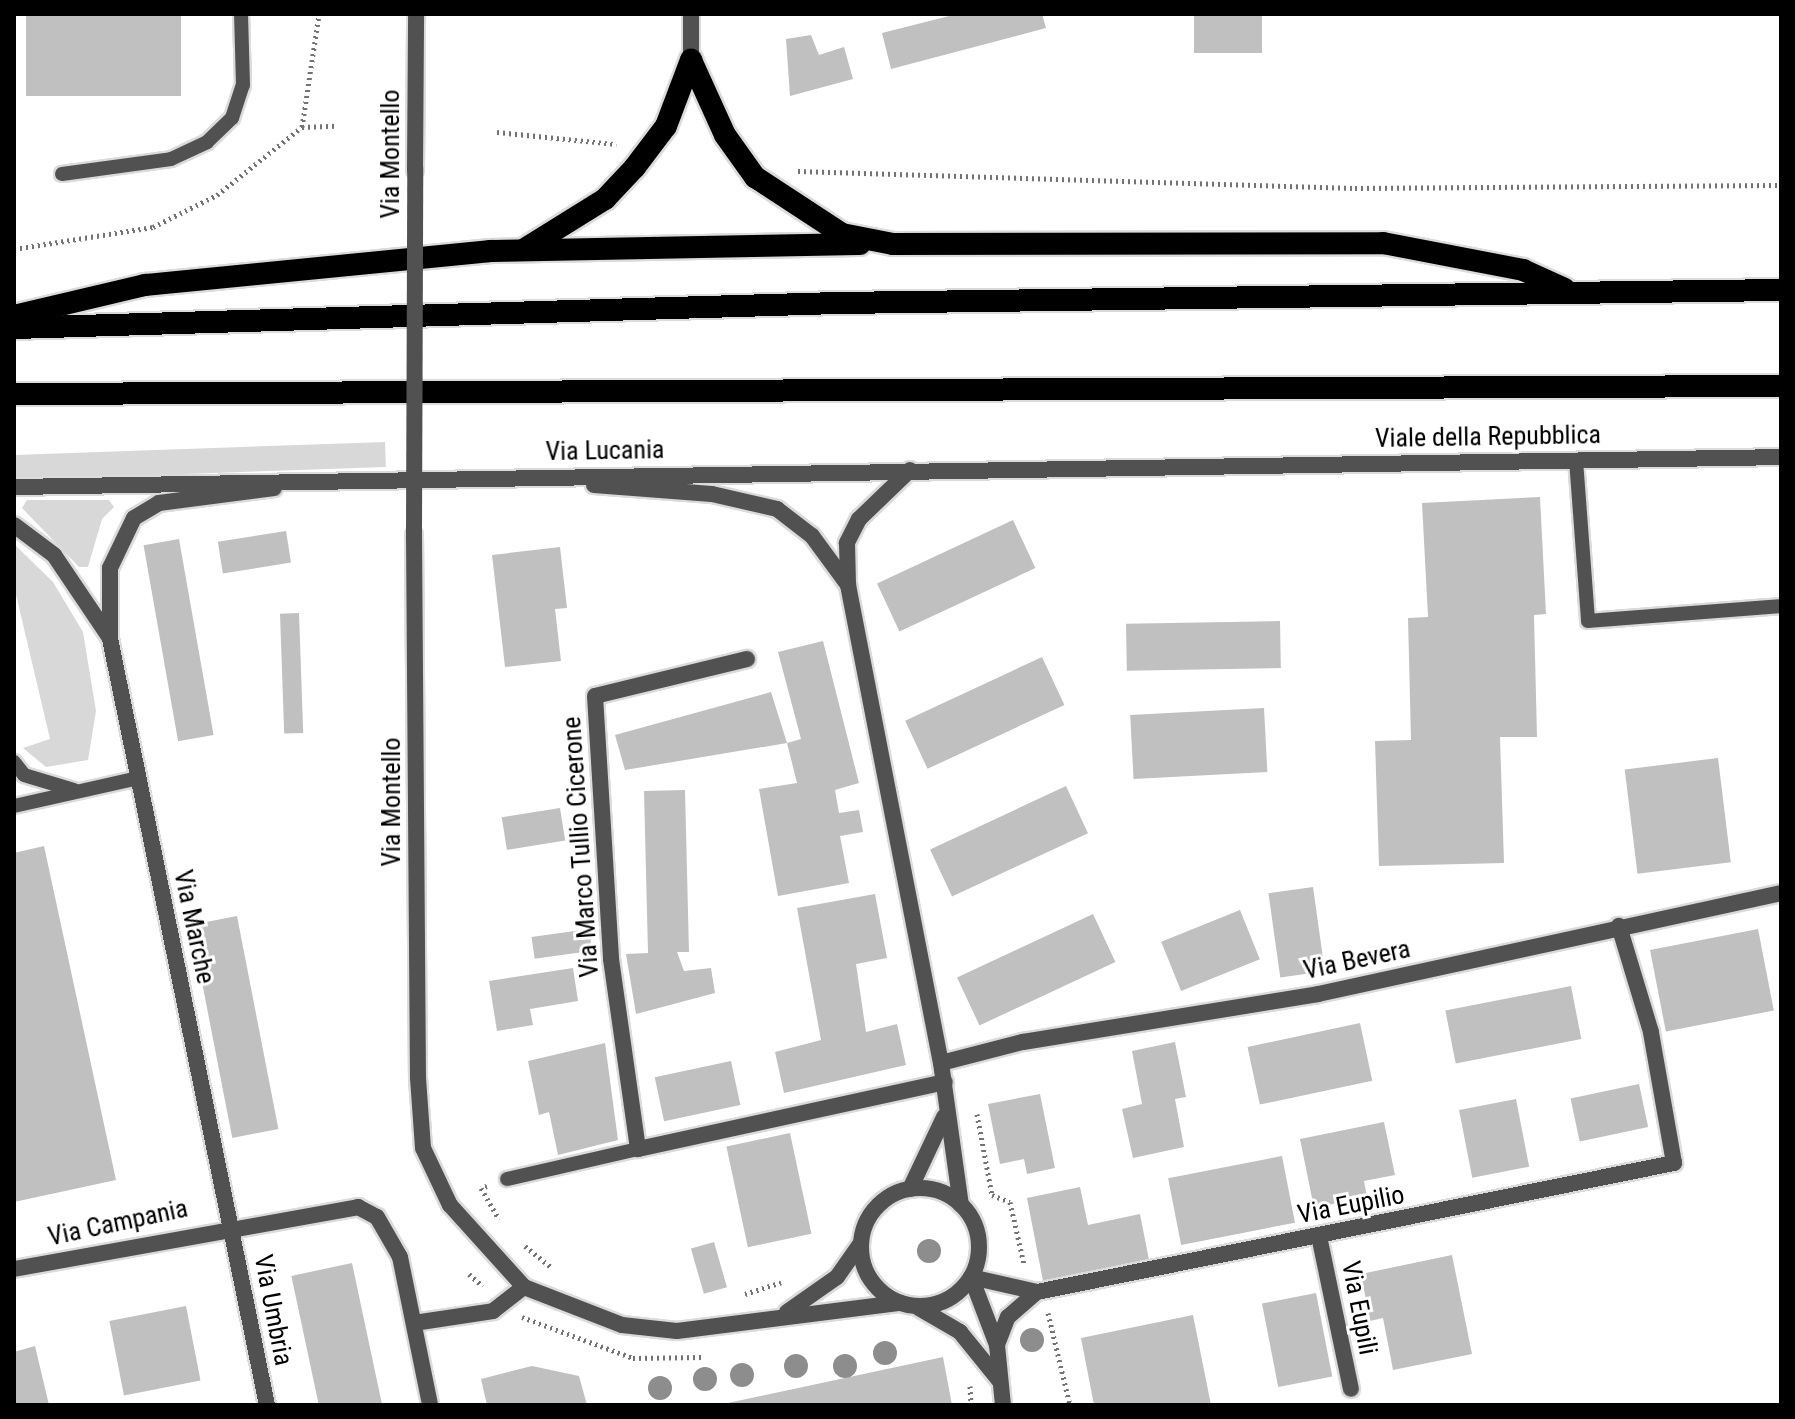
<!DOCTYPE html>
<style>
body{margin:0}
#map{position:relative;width:1795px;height:1419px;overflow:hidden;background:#fff;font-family:"Roboto Condensed",sans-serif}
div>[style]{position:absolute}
.green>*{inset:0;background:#d8d8d8;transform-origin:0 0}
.building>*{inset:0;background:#c0c0c0;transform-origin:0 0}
.path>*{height:5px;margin-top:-2.5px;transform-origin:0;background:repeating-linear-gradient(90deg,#737373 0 2px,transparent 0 6px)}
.roads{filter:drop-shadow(2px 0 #dbdbdb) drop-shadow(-2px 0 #dbdbdb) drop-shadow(0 2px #dbdbdb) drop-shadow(0 -2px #dbdbdb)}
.service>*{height:14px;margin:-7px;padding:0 7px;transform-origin:7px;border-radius:7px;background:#515151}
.minor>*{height:16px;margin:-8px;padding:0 8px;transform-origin:8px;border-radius:8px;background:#515151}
.tertiary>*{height:16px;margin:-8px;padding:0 8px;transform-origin:8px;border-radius:8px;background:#515151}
.tertiary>.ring{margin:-8px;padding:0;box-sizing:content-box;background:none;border:16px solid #515151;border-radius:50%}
.trunk>*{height:22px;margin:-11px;padding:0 11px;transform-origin:11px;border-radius:11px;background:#000}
.tertiary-bridge>*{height:16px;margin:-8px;padding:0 8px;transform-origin:8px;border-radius:8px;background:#515151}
.trees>*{width:24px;height:24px;margin:-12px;border-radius:50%;background:#8d8d8d}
span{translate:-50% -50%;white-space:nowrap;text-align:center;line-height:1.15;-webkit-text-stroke:6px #fff;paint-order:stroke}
.street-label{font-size:26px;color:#000}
.frame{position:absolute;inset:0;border:16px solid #000;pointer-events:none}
</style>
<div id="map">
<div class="green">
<i style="left:385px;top:442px;width:25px;height:371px;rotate:88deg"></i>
<i style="clip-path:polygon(27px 500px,109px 500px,114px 507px,102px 519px,88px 567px,79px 567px,22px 508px)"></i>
<i style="clip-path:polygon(14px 544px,53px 582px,83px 632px,96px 711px,88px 760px,46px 767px,23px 748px,50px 739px,14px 586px)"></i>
</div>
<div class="building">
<i style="left:26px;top:14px;width:155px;height:82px"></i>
<i style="clip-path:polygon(957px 14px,1042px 14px,1046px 28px,891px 69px,882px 33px)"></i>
<i style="left:1194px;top:14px;width:68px;height:39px"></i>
<i style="clip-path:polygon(811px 35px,819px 55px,844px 47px,853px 79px,790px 96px,786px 39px)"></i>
<i style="clip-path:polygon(1540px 497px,1546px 614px,1534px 615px,1537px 737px,1500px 737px,1504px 863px,1379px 866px,1375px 741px,1411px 740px,1408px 618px,1428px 617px,1422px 503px)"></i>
<i style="left:1013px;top:520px;width:53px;height:150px;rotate:65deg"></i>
<i style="left:286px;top:531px;width:32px;height:69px;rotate:81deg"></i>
<i style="left:179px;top:539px;width:199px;height:36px;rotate:80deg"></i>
<i style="clip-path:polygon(560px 547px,567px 608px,555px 609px,561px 661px,505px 667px,492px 555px)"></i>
<i style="left:299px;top:613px;width:120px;height:19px;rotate:88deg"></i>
<i style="left:1280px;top:621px;width:47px;height:154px;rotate:89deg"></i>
<i style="clip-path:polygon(823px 641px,859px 783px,835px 790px,839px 813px,859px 810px,863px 832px,840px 836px,849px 883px,778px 896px,759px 789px,797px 783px,787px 743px,801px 739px,778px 652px)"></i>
<i style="left:1042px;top:657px;width:53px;height:151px;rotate:65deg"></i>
<i style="clip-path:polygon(771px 692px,787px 743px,625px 770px,615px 735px)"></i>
<i style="left:1264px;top:708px;width:64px;height:134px;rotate:87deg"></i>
<i style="left:1718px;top:758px;width:105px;height:94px;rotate:83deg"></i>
<i style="left:1066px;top:786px;width:52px;height:150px;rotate:65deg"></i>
<i style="clip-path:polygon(685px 790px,689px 952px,677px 952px,684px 971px,711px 968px,715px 993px,636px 1014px,626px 954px,648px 953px,644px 791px)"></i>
<i style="left:560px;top:808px;width:33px;height:59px;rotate:81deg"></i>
<i style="clip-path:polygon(44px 846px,116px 1180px,14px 1202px,14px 853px)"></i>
<i style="left:1313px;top:887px;width:85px;height:45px;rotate:82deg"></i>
<i style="clip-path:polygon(875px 894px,887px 958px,856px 964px,866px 1032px,897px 1024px,906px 1065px,784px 1093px,775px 1052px,821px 1040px,797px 908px)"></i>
<i style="left:1240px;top:910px;width:53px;height:85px;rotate:68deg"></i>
<i style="left:1093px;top:914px;width:53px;height:150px;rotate:65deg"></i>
<i style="left:237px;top:916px;width:217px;height:47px;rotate:79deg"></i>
<i style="left:589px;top:929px;width:22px;height:58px;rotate:82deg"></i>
<i style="left:1758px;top:929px;width:83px;height:110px;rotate:79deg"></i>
<i style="clip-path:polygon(573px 968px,578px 1001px,530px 1009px,533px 1025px,497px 1031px,489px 981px)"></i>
<i style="left:1571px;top:986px;width:54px;height:128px;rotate:79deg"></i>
<i style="left:1360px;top:1023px;width:59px;height:115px;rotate:78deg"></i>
<i style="clip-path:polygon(1175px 1042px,1186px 1097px,1175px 1099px,1184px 1147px,1133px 1158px,1122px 1109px,1142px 1104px,1132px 1051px)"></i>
<i style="clip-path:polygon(605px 1043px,618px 1140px,558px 1155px,549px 1112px,539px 1115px,528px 1061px)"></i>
<i style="left:731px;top:1061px;width:45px;height:78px;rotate:78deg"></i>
<i style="left:1639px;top:1084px;width:44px;height:70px;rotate:78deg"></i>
<i style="clip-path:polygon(1040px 1094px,1055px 1168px,1027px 1174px,1024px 1159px,1000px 1164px,988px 1104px)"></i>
<i style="left:1516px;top:1099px;width:69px;height:58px;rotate:79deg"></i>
<i style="clip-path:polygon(1384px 1122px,1395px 1175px,1364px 1181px,1367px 1197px,1314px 1208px,1300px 1139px)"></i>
<i style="left:790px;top:1133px;width:103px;height:65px;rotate:78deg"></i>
<i style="left:1282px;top:1156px;width:68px;height:116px;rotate:79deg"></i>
<i style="clip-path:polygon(1080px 1187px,1088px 1225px,1140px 1214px,1149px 1260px,1043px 1281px,1027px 1198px)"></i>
<i style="left:714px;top:1242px;width:47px;height:24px;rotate:74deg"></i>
<i style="clip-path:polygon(1452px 1255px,1472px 1354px,1393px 1370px,1383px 1318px,1370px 1321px,1361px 1274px)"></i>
<i style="left:352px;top:1263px;width:143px;height:62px;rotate:78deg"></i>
<i style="left:1316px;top:1293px;width:85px;height:55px;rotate:79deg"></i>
<i style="left:186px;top:1306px;width:76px;height:78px;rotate:79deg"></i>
<i style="clip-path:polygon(1193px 1315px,1211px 1405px,1094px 1405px,1081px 1338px)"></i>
<i style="clip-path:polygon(35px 1346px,49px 1405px,14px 1405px,14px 1352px)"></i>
<i style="clip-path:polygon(943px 1357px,952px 1405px,723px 1405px,723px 1404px)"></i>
<i style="clip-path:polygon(532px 1366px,579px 1376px,587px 1405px,487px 1405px,481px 1379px)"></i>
</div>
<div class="path">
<i style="left:302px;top:127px;width:114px;rotate:-81.4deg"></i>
<i style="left:497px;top:132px;width:120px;rotate:5.8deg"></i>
<i style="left:798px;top:171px;width:557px;rotate:1.75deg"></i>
<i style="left:1355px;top:188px;width:426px;rotate:-0.4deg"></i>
<i style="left:14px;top:249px;width:141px;rotate:-9deg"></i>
<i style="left:153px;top:227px;width:72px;rotate:-26.6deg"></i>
<i style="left:217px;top:195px;width:109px;rotate:-38.7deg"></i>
<i style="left:302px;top:127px;width:34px;rotate:-2deg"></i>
<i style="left:977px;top:1114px;width:82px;rotate:79.5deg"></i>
<i style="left:992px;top:1195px;width:19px;rotate:21deg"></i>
<i style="left:1010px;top:1202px;width:64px;rotate:77.3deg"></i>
<i style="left:487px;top:1186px;width:6px;rotate:162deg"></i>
<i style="left:481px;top:1188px;width:36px;rotate:60deg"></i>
<i style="left:525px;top:1246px;width:33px;rotate:39deg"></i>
<i style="left:469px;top:1274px;width:18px;rotate:41deg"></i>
<i style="left:745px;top:1294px;width:38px;rotate:-18deg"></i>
<i style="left:1048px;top:1313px;width:95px;rotate:76.6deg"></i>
<i style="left:522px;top:1317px;width:118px;rotate:20.3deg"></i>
<i style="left:633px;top:1358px;width:71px;rotate:-0.8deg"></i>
<i style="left:970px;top:1386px;width:19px;rotate:87deg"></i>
</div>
<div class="roads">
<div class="service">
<i style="left:62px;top:174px;width:110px;rotate:-7.8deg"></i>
<i style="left:171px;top:159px;width:40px;rotate:-25deg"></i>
<i style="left:207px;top:142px;width:35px;rotate:-44deg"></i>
<i style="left:232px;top:118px;width:35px;rotate:-72deg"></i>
<i style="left:243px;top:85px;width:71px;rotate:-91.6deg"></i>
<i style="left:1576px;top:460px;width:161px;rotate:85.7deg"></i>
<i style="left:1588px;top:621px;width:194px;rotate:-4.4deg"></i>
<i style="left:14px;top:762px;width:16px;rotate:52deg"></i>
<i style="left:24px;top:775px;width:52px;rotate:16.7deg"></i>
<i style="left:14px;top:806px;width:127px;rotate:-12.7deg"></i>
<i style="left:507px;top:1179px;width:134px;rotate:-12.9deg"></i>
</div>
<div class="minor">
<i style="left:14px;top:525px;width:50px;rotate:36.9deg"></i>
<i style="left:54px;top:555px;width:100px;rotate:56deg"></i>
<i style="left:747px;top:659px;width:156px;rotate:166.3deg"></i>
<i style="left:595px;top:696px;width:263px;rotate:86.5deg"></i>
<i style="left:611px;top:959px;width:192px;rotate:81.9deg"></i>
<i style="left:638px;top:1149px;width:314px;rotate:-12.3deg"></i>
<i style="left:941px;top:1063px;width:85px;rotate:-14.4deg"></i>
<i style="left:1023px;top:1042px;width:299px;rotate:-9.2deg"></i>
<i style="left:1318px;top:994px;width:474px;rotate:-12.3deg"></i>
<i style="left:1319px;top:1236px;width:156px;rotate:78.2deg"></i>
<i style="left:14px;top:1269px;width:350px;rotate:-10.2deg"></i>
<i style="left:358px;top:1207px;width:21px;rotate:28deg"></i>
<i style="left:377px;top:1217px;width:46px;rotate:60.1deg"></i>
<i style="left:400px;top:1257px;width:151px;rotate:78.5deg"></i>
<i style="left:971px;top:1277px;width:68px;rotate:12.8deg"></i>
<i style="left:414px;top:1323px;width:80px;rotate:-8.6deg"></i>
<i style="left:493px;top:1311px;width:39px;rotate:-38deg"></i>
<i style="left:997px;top:1345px;width:30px;rotate:-69deg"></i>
<i style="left:1008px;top:1317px;width:38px;rotate:-41deg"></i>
<i style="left:1037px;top:1292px;width:650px;rotate:-11.45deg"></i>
<i style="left:1674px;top:1163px;width:133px;rotate:-100deg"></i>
<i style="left:1651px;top:1032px;width:111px;rotate:-106.8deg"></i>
<i style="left:267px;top:1405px;width:782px;rotate:-101.58deg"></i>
<i style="left:110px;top:639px;width:71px;rotate:-90deg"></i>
<i style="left:110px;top:568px;width:55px;rotate:-64.4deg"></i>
<i style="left:134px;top:518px;width:29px;rotate:-31deg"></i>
<i style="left:159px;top:503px;width:116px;rotate:-7.4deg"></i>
</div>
<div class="tertiary">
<i style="left:691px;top:14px;width:46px;rotate:90deg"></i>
<i style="left:415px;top:170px;width:156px;rotate:-89.6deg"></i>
<i style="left:910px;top:470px;width:71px;rotate:136.1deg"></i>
<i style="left:859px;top:519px;width:27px;rotate:117deg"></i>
<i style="left:847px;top:543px;width:42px;rotate:88.6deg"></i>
<i style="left:848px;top:585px;width:487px;rotate:79deg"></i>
<i style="left:941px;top:1063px;width:143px;rotate:82deg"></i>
<i style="left:594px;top:485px;width:118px;rotate:4.4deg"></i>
<i style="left:712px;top:494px;width:67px;rotate:13deg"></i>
<i style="left:777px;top:509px;width:44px;rotate:37.6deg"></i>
<i style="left:812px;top:536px;width:61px;rotate:53.7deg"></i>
<i style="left:14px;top:487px;width:1767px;rotate:-0.97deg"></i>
<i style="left:414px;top:535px;width:543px;rotate:89.58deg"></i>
<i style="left:418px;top:1078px;width:70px;rotate:85.9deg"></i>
<i style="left:423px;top:1148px;width:63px;rotate:64.7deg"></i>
<i style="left:450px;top:1205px;width:110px;rotate:47.9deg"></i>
<i style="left:524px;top:1287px;width:105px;rotate:21.2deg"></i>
<i style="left:622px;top:1325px;width:55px;rotate:6.2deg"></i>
<i style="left:677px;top:1331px;width:225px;rotate:-7.2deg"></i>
<i class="ring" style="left:861px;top:1188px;width:102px;height:102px"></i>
<i style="left:910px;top:1189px;width:80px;rotate:-64.7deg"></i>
<i style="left:971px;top:1277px;width:73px;rotate:69.1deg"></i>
<i style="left:997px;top:1345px;width:60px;rotate:84.3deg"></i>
<i style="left:919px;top:1308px;width:48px;rotate:30.3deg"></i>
<i style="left:960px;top:1332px;width:62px;rotate:50.9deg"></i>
<i style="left:787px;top:1312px;width:61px;rotate:-35deg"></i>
<i style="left:837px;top:1277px;width:42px;rotate:-54.8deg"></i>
</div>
<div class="trunk">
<i style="left:691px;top:60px;width:82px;rotate:65.6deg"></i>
<i style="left:725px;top:135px;width:52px;rotate:54.5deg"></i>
<i style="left:755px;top:177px;width:104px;rotate:33.2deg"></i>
<i style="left:842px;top:234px;width:52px;rotate:11.1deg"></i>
<i style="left:893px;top:244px;width:490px;rotate:-0.1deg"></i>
<i style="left:1383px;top:243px;width:143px;rotate:10.9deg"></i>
<i style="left:1523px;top:270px;width:46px;rotate:24.3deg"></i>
<i style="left:523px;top:250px;width:97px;rotate:-31.9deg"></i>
<i style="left:605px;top:199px;width:44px;rotate:-46.8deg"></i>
<i style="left:635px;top:167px;width:51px;rotate:-52.9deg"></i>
<i style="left:666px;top:126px;width:71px;rotate:-69.3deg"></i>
<i style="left:14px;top:316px;width:135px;rotate:-13.3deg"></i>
<i style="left:145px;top:285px;width:347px;rotate:-5.6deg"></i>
<i style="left:490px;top:251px;width:370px;rotate:-1.1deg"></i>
<i style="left:14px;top:328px;width:825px;rotate:-1.74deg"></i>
<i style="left:839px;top:303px;width:942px;rotate:-0.79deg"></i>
<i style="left:14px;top:394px;width:1767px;rotate:-0.26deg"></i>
</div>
</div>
<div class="tertiary-bridge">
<i style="left:414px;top:535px;width:365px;rotate:-89.8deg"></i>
</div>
<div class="trees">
<i style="left:929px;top:1251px"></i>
<i style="left:1032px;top:1340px"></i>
<i style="left:885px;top:1353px"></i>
<i style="left:796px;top:1366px"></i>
<i style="left:845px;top:1366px"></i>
<i style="left:742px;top:1375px"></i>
<i style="left:705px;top:1379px"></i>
<i style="left:660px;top:1388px"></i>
</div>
<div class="street-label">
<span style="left:391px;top:154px;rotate:-90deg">Via Montello</span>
<span style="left:1488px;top:437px;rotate:-1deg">Viale della Repubblica</span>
<span style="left:605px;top:451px;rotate:-1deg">Via Lucania</span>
<span style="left:392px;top:802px;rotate:-90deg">Via Montello</span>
<span style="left:581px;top:847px;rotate:-94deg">Via Marco Tullio Cicerone</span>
<span style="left:194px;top:927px;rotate:78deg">Via Marche</span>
<span style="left:1357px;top:960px;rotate:-12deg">Via Bevera</span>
<span style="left:1351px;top:1205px;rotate:-11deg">Via Eupilio</span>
<span style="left:118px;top:1223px;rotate:-12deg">Via Campania</span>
<span style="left:1359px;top:1308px;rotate:79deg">Via Eupili</span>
<span style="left:273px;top:1310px;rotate:79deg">Via Umbria</span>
</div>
<div class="frame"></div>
</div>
